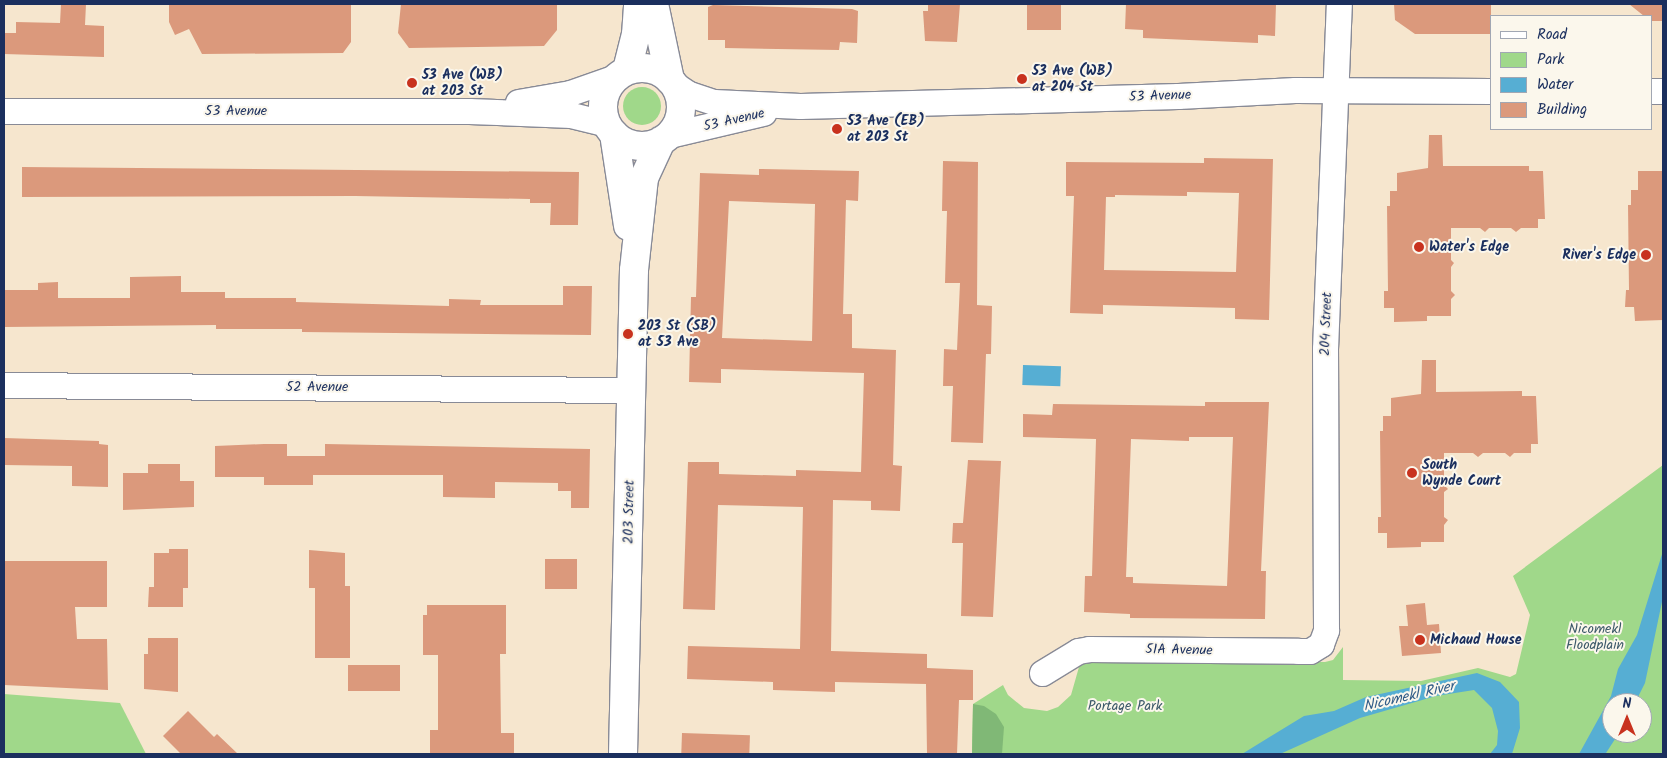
<!DOCTYPE html>
<style>
body{margin:0}
#map{position:relative;width:1667px;height:758px;overflow:hidden;background:#f6e6ce;font-family:Kalam,sans-serif}
div>[style]{position:absolute}
.green>*{inset:0;background:#a0d88a}
.round{border-radius:50%}
.forest>*{inset:0;background:#80b876}
.water>*{inset:0;background:#56aed3;transform-origin:0 0}
.building>*{inset:0;background:#db997c;transform-origin:0 0}
.roads{filter:drop-shadow(1px 0 #888a96) drop-shadow(-1px 0 #888a96) drop-shadow(0 1px #888a96) drop-shadow(0 -1px #888a96)}
.minor>*{height:25px;margin:-12.5px;padding:0 12.5px;transform-origin:12.5px;border-radius:12.5px;background:#fff}
.major>*{height:28px;margin:-14px;padding:0 14px;transform-origin:14px;border-radius:14px;background:#fff}
.major>.ring{margin:-14px;padding:0;box-sizing:content-box;background:none;border:28px solid #fff;border-radius:50%}
.dots>*{width:14px;height:14px;translate:-50% -50%;box-sizing:border-box;border:2px solid #fbf7ec;border-radius:50%}
span{translate:-50% -50%;white-space:nowrap;text-align:center;line-height:1.15;-webkit-text-stroke:4px #fbf7ec;paint-order:stroke}
.poi-label{font-size:14px;color:#1b2f5e;font-weight:700}
.left{translate:0 -50%;text-align:left}
.right{translate:-100% -50%;text-align:right}
.street-label{font-size:14px;color:#1b2f5e}
.park-label{font-size:14px;color:#3c5969}
.water-label{font-size:15px;color:#305b87;font-style:italic}
.frame{position:absolute;inset:0;border:5px solid #1b2f5e;pointer-events:none}
.legend{position:absolute;left:1490px;top:15px;width:162px;height:115px;box-sizing:border-box;background:#fbf7ec;border:1px solid #a1a7b3;margin:0;padding:6px 9px;list-style:none;font-size:15px;color:#1b2f5e}
.legend li{display:flex;align-items:center;gap:10px;height:25px}
.legend b{width:25px;border:1px solid #a1a7b3}
.north{position:absolute;left:1602px;top:693px;width:50px;height:50px;box-sizing:border-box;background:#fbf7ec;border:1px solid #a1a7b3;border-radius:50%;rotate:0deg;font-size:14px;font-weight:700;line-height:20px;text-align:center;color:#1b2f5e}
.north::after{content:'';display:block;margin:auto;width:18px;height:22px;background:#c8321e;clip-path:polygon(50% 0,100% 100%,50% 72%,0 100%)}
</style>
<div id="map">
<div class="green">
<i class="round" style="left:623px;top:87px;width:38px;height:38px"></i>
<i style="clip-path:polygon(evenodd,1663px 465px,1663px 754px,972px 754px,973px 704px,1003px 685px,1008px 695px,1024px 708px,1047px 711px,1058px 707px,1071px 695px,1079px 667px,1088px 658px,1325px 662px,1333px 660px,1343px 647px,1343px 680px,1421px 681px,1478px 668px,1510px 677px,1516px 674px,1530px 615px,1513px 576px,1663px 465px,1612px 703px,1642px 703px,1642px 733px,1612px 733px,1612px 703px)"></i>
<i style="clip-path:polygon(4px 694px,120px 703px,146px 754px,4px 754px)"></i>
</div>
<div class="forest">
<i style="clip-path:polygon(973px 704px,984px 706px,996px 714px,1004px 727px,1002px 754px,972px 754px)"></i>
</div>
<div class="water">
<i style="left:1023px;top:365px;width:38px;height:20px;rotate:2deg"></i>
<i style="clip-path:polygon(1663px 551px,1663px 597px,1645px 683px,1635px 703px,1612px 703px,1612px 733px,1619px 733px,1606px 753px,1579px 754px,1611px 696px,1618px 669px,1637px 635px)"></i>
<i style="clip-path:polygon(1477px 673px,1500px 682px,1519px 702px,1520px 728px,1512px 754px,1490px 754px,1497px 745px,1498px 731px,1492px 708px,1474px 690px,1436px 696px,1360px 718px,1280px 754px,1242px 754px,1304px 716px,1334px 711px,1366px 697px)"></i>
</div>
<div class="building">
<i style="clip-path:polygon(61px 4px,86px 4px,85px 25px,104px 26px,104px 57px,4px 54px,4px 33px,16px 33px,16px 22px,60px 23px)"></i>
<i style="clip-path:polygon(169px 4px,351px 4px,351px 42px,343px 53px,202px 54px,189px 29px,175px 35px,169px 22px)"></i>
<i style="clip-path:polygon(401px 4px,557px 4px,557px 30px,544px 46px,409px 48px,398px 33px)"></i>
<i style="clip-path:polygon(928px 4px,960px 4px,957px 42px,925px 41px,923px 11px,928px 11px)"></i>
<i style="left:1027px;top:4px;width:34px;height:26px"></i>
<i style="clip-path:polygon(1126px 4px,1276px 4px,1275px 36px,1258px 35px,1258px 43px,1143px 38px,1143px 30px,1125px 29px)"></i>
<i style="clip-path:polygon(1394px 4px,1491px 4px,1491px 34px,1415px 34px,1395px 20px)"></i>
<i style="clip-path:polygon(1629px 4px,1663px 4px,1663px 21px,1651px 21px,1651px 16px,1644px 16px)"></i>
<i style="clip-path:polygon(713px 5px,852px 9px,858px 11px,857px 43px,840px 42px,839px 50px,725px 48px,725px 40px,708px 40px,708px 7px)"></i>
<i style="clip-path:polygon(1429px 135px,1442px 135px,1443px 166px,1529px 166px,1529px 171px,1543px 171px,1545px 219px,1538px 219px,1538px 228px,1521px 228px,1516px 232px,1511px 228px,1489px 228px,1485px 232px,1480px 228px,1451px 228px,1451px 260px,1454px 263px,1451px 267px,1451px 291px,1455px 295px,1451px 299px,1451px 316px,1427px 316px,1427px 321px,1394px 322px,1394px 308px,1384px 308px,1384px 291px,1388px 291px,1387px 206px,1390px 206px,1390px 191px,1397px 191px,1397px 173px,1428px 168px)"></i>
<i style="clip-path:polygon(evenodd,1204px 158px,1273px 159px,1269px 320px,1235px 319px,1235px 308px,1103px 305px,1103px 314px,1070px 313px,1074px 196px,1066px 196px,1066px 162px,1204px 163px,1204px 158px,1187px 192px,1239px 193px,1236px 272px,1104px 270px,1106px 197px,1115px 197px,1115px 195px,1187px 196px,1187px 192px)"></i>
<i style="clip-path:polygon(943px 161px,978px 162px,977px 305px,992px 306px,991px 354px,986px 354px,983px 443px,951px 442px,953px 386px,943px 386px,944px 349px,957px 350px,960px 283px,945px 283px,947px 211px,942px 211px)"></i>
<i style="clip-path:polygon(22px 167px,579px 172px,578px 225px,550px 225px,551px 203px,530px 203px,530px 199px,355px 196px,22px 197px)"></i>
<i style="clip-path:polygon(evenodd,759px 169px,859px 171px,858px 201px,846px 200px,843px 314px,852px 314px,852px 348px,896px 350px,893px 465px,902px 466px,900px 511px,871px 510px,871px 501px,833px 500px,831px 651px,927px 654px,927px 668px,973px 670px,973px 700px,959px 700px,957px 754px,927px 754px,926px 684px,835px 682px,835px 692px,773px 690px,773px 682px,687px 679px,688px 646px,800px 649px,803px 507px,718px 505px,715px 610px,683px 609px,688px 462px,719px 462px,719px 474px,796px 476px,796px 470px,861px 472px,864px 373px,721px 369px,721px 383px,689px 382px,691px 297px,696px 297px,700px 173px,759px 175px,759px 169px,729px 201px,815px 204px,812px 341px,722px 338px,729px 201px)"></i>
<i style="clip-path:polygon(1638px 171px,1663px 171px,1663px 320px,1635px 321px,1634px 307px,1625px 307px,1626px 290px,1629px 290px,1628px 205px,1631px 205px,1631px 190px,1638px 190px)"></i>
<i style="clip-path:polygon(181px 276px,181px 292px,225px 292px,225px 298px,296px 298px,296px 302px,449px 306px,449px 299px,481px 300px,480px 305px,563px 305px,563px 286px,592px 286px,591px 335px,302px 332px,302px 329px,216px 329px,216px 325px,4px 327px,4px 290px,38px 290px,38px 283px,58px 282px,58px 298px,130px 298px,130px 277px)"></i>
<i style="clip-path:polygon(1422px 360px,1436px 360px,1436px 392px,1522px 391px,1522px 396px,1536px 396px,1538px 444px,1531px 444px,1531px 453px,1514px 453px,1510px 457px,1505px 453px,1483px 453px,1478px 457px,1473px 453px,1444px 453px,1444px 485px,1448px 489px,1444px 492px,1444px 517px,1448px 520px,1444px 525px,1444px 542px,1421px 542px,1421px 547px,1387px 548px,1387px 533px,1378px 533px,1378px 517px,1381px 517px,1380px 431px,1383px 431px,1383px 416px,1391px 416px,1391px 398px,1421px 394px)"></i>
<i style="clip-path:polygon(evenodd,1205px 402px,1269px 402px,1261px 571px,1266px 571px,1265px 619px,1130px 618px,1130px 614px,1084px 612px,1085px 576px,1092px 576px,1096px 439px,1023px 437px,1023px 414px,1052px 415px,1053px 404px,1205px 406px,1205px 402px,1189px 437px,1233px 437px,1227px 586px,1133px 583px,1133px 577px,1126px 577px,1131px 439px,1189px 441px,1189px 437px)"></i>
<i style="clip-path:polygon(4px 438px,99px 441px,99px 444px,108px 445px,108px 487px,72px 486px,72px 466px,4px 465px)"></i>
<i style="clip-path:polygon(264px 444px,287px 444px,287px 456px,325px 456px,325px 444px,590px 449px,589px 508px,571px 508px,571px 491px,558px 491px,558px 483px,495px 482px,495px 498px,443px 497px,443px 475px,313px 475px,313px 485px,264px 485px,264px 477px,215px 477px,215px 446px)"></i>
<i style="clip-path:polygon(968px 460px,1001px 461px,993px 617px,961px 616px,963px 543px,952px 543px,953px 523px,963px 523px)"></i>
<i style="clip-path:polygon(148px 464px,180px 464px,180px 481px,194px 481px,194px 507px,123px 510px,123px 473px,148px 473px)"></i>
<i style="clip-path:polygon(169px 549px,188px 549px,188px 588px,183px 588px,183px 607px,148px 607px,149px 587px,154px 587px,154px 553px,169px 553px)"></i>
<i style="clip-path:polygon(309px 550px,345px 553px,345px 586px,350px 586px,350px 658px,315px 658px,315px 588px,309px 588px)"></i>
<i style="left:545px;top:559px;width:32px;height:30px"></i>
<i style="clip-path:polygon(4px 561px,107px 561px,107px 607px,75px 607px,77px 639px,107px 639px,108px 690px,4px 685px)"></i>
<i style="clip-path:polygon(1425px 603px,1427px 625px,1439px 624px,1441px 653px,1402px 656px,1399px 626px,1408px 626px,1406px 605px)"></i>
<i style="clip-path:polygon(427px 605px,506px 605px,506px 654px,500px 654px,501px 733px,514px 733px,514px 754px,430px 754px,430px 730px,438px 730px,438px 655px,423px 655px,423px 615px,427px 615px)"></i>
<i style="clip-path:polygon(148px 638px,178px 638px,178px 692px,144px 689px,144px 654px,148px 654px)"></i>
<i style="left:348px;top:665px;width:52px;height:26px"></i>
<i style="clip-path:polygon(188px 711px,214px 737px,217px 734px,238px 754px,181px 754px,163px 736px)"></i>
<i style="left:682px;top:733px;width:68px;height:21px;rotate:2deg"></i>
</div>
<div class="roads">
<div class="minor">
<i style="left:674px;top:84px;width:18px;rotate:34deg"></i>
<i style="left:689px;top:94px;width:26px;rotate:18deg"></i>
<i style="left:714px;top:102px;width:86px;rotate:2.7deg"></i>
<i style="left:800px;top:106px;width:378px;rotate:-1.5deg"></i>
<i style="left:1178px;top:96px;width:117px;rotate:-2.9deg"></i>
<i style="left:1295px;top:90px;width:196px;rotate:0.3deg"></i>
<i style="left:1651px;top:91px;width:12px"></i>
<i style="left:518px;top:102px;width:53px;rotate:-9.8deg"></i>
<i style="left:570px;top:93px;width:49px;rotate:-19.2deg"></i>
<i style="left:4px;top:111px;width:465px"></i>
<i style="left:469px;top:111px;width:102px;rotate:2.2deg"></i>
<i style="left:571px;top:115px;width:36px;rotate:14deg"></i>
<i style="left:669px;top:135px;width:97px;rotate:-13.2deg"></i>
<i style="left:4px;top:385px;width:627px;rotate:0.46deg"></i>
<i style="left:1042px;top:673px;width:42px;rotate:-31.4deg"></i>
<i style="left:1078px;top:651px;width:11px;rotate:-10deg"></i>
<i style="left:1089px;top:649px;width:209px;rotate:0.5deg"></i>
<i style="left:1298px;top:651px;width:12px"></i>
<i style="left:1310px;top:651px;width:13px;rotate:-32deg"></i>
<i style="left:1321px;top:644px;width:15px;rotate:-70deg"></i>
<i style="left:1326px;top:630px;width:281px;rotate:-90.2deg"></i>
<i style="left:1325px;top:349px;width:345px;rotate:-87.7deg"></i>
</div>
<div class="major">
<i style="left:654px;top:4px;width:78px;rotate:78.1deg"></i>
<i class="ring" style="left:603px;top:68px;width:50px;height:50px"></i>
<i style="left:627px;top:70px;width:36px;rotate:-76deg"></i>
<i style="left:636px;top:35px;width:31px;rotate:-86deg"></i>
<i style="left:614px;top:134px;width:93px;rotate:81.3deg"></i>
<i style="left:623px;top:754px;width:484px;rotate:-88.7deg"></i>
<i style="left:634px;top:270px;width:93px;rotate:-83.8deg"></i>
<i style="left:644px;top:178px;width:41px;rotate:-65.3deg"></i>
</div>
</div>
<div class="dots">
<i style="left:1022px;top:79px;background:#c8321e"></i>
<i style="left:412px;top:83px;background:#c8321e"></i>
<i style="left:837px;top:129px;background:#c8321e"></i>
<i style="left:1419px;top:247px;background:#c8321e"></i>
<i style="left:1646px;top:255px;background:#c8321e"></i>
<i style="left:628px;top:334px;background:#c8321e"></i>
<i style="left:1412px;top:473px;background:#c8321e"></i>
<i style="left:1420px;top:640px;background:#c8321e"></i>
</div>
<div class="poi-label">
<span class="left" style="left:1032px;top:79px">53 Ave (WB)<br>at 204 St</span>
<span class="left" style="left:422px;top:83px">53 Ave (WB)<br>at 203 St</span>
<span class="left" style="left:847px;top:129px">53 Ave (EB)<br>at 203 St</span>
<span class="left" style="left:1429px;top:247px">Water's Edge</span>
<span class="right" style="left:1636px;top:255px">River's Edge</span>
<span class="left" style="left:638px;top:334px">203 St (SB)<br>at 53 Ave</span>
<span class="left" style="left:1422px;top:473px">South<br>Wynde Court</span>
<span class="left" style="left:1430px;top:640px">Michaud House</span>
</div>
<div class="street-label">
<span style="left:1160px;top:96px;rotate:-2deg">53 Avenue</span>
<span style="left:236px;top:111px">53 Avenue</span>
<span style="left:734px;top:120px;rotate:-13deg">53 Avenue</span>
<span style="left:1326px;top:324px;rotate:-88deg">204 Street</span>
<span style="left:317px;top:387px">52 Avenue</span>
<span style="left:629px;top:512px;rotate:-89deg">203 Street</span>
<span style="left:1179px;top:650px;rotate:1deg">51A Avenue</span>
</div>
<div class="park-label">
<span style="left:1595px;top:637px">Nicomekl<br>Floodplain</span>
<span style="left:1125px;top:706px">Portage Park</span>
</div>
<div class="water-label">
<span style="left:1409px;top:697px;rotate:-13deg">Nicomekl River</span>
</div>
<div class="frame"></div>
<ul class="legend">
<li><b style="height:6px;background:#fff"></b>Road</li>
<li><b style="height:14px;background:#a0d88a"></b>Park</li>
<li><b style="height:14px;background:#56aed3"></b>Water</li>
<li><b style="height:14px;background:#db997c"></b>Building</li>
</ul>
<div class="north">N</div>
</div>
